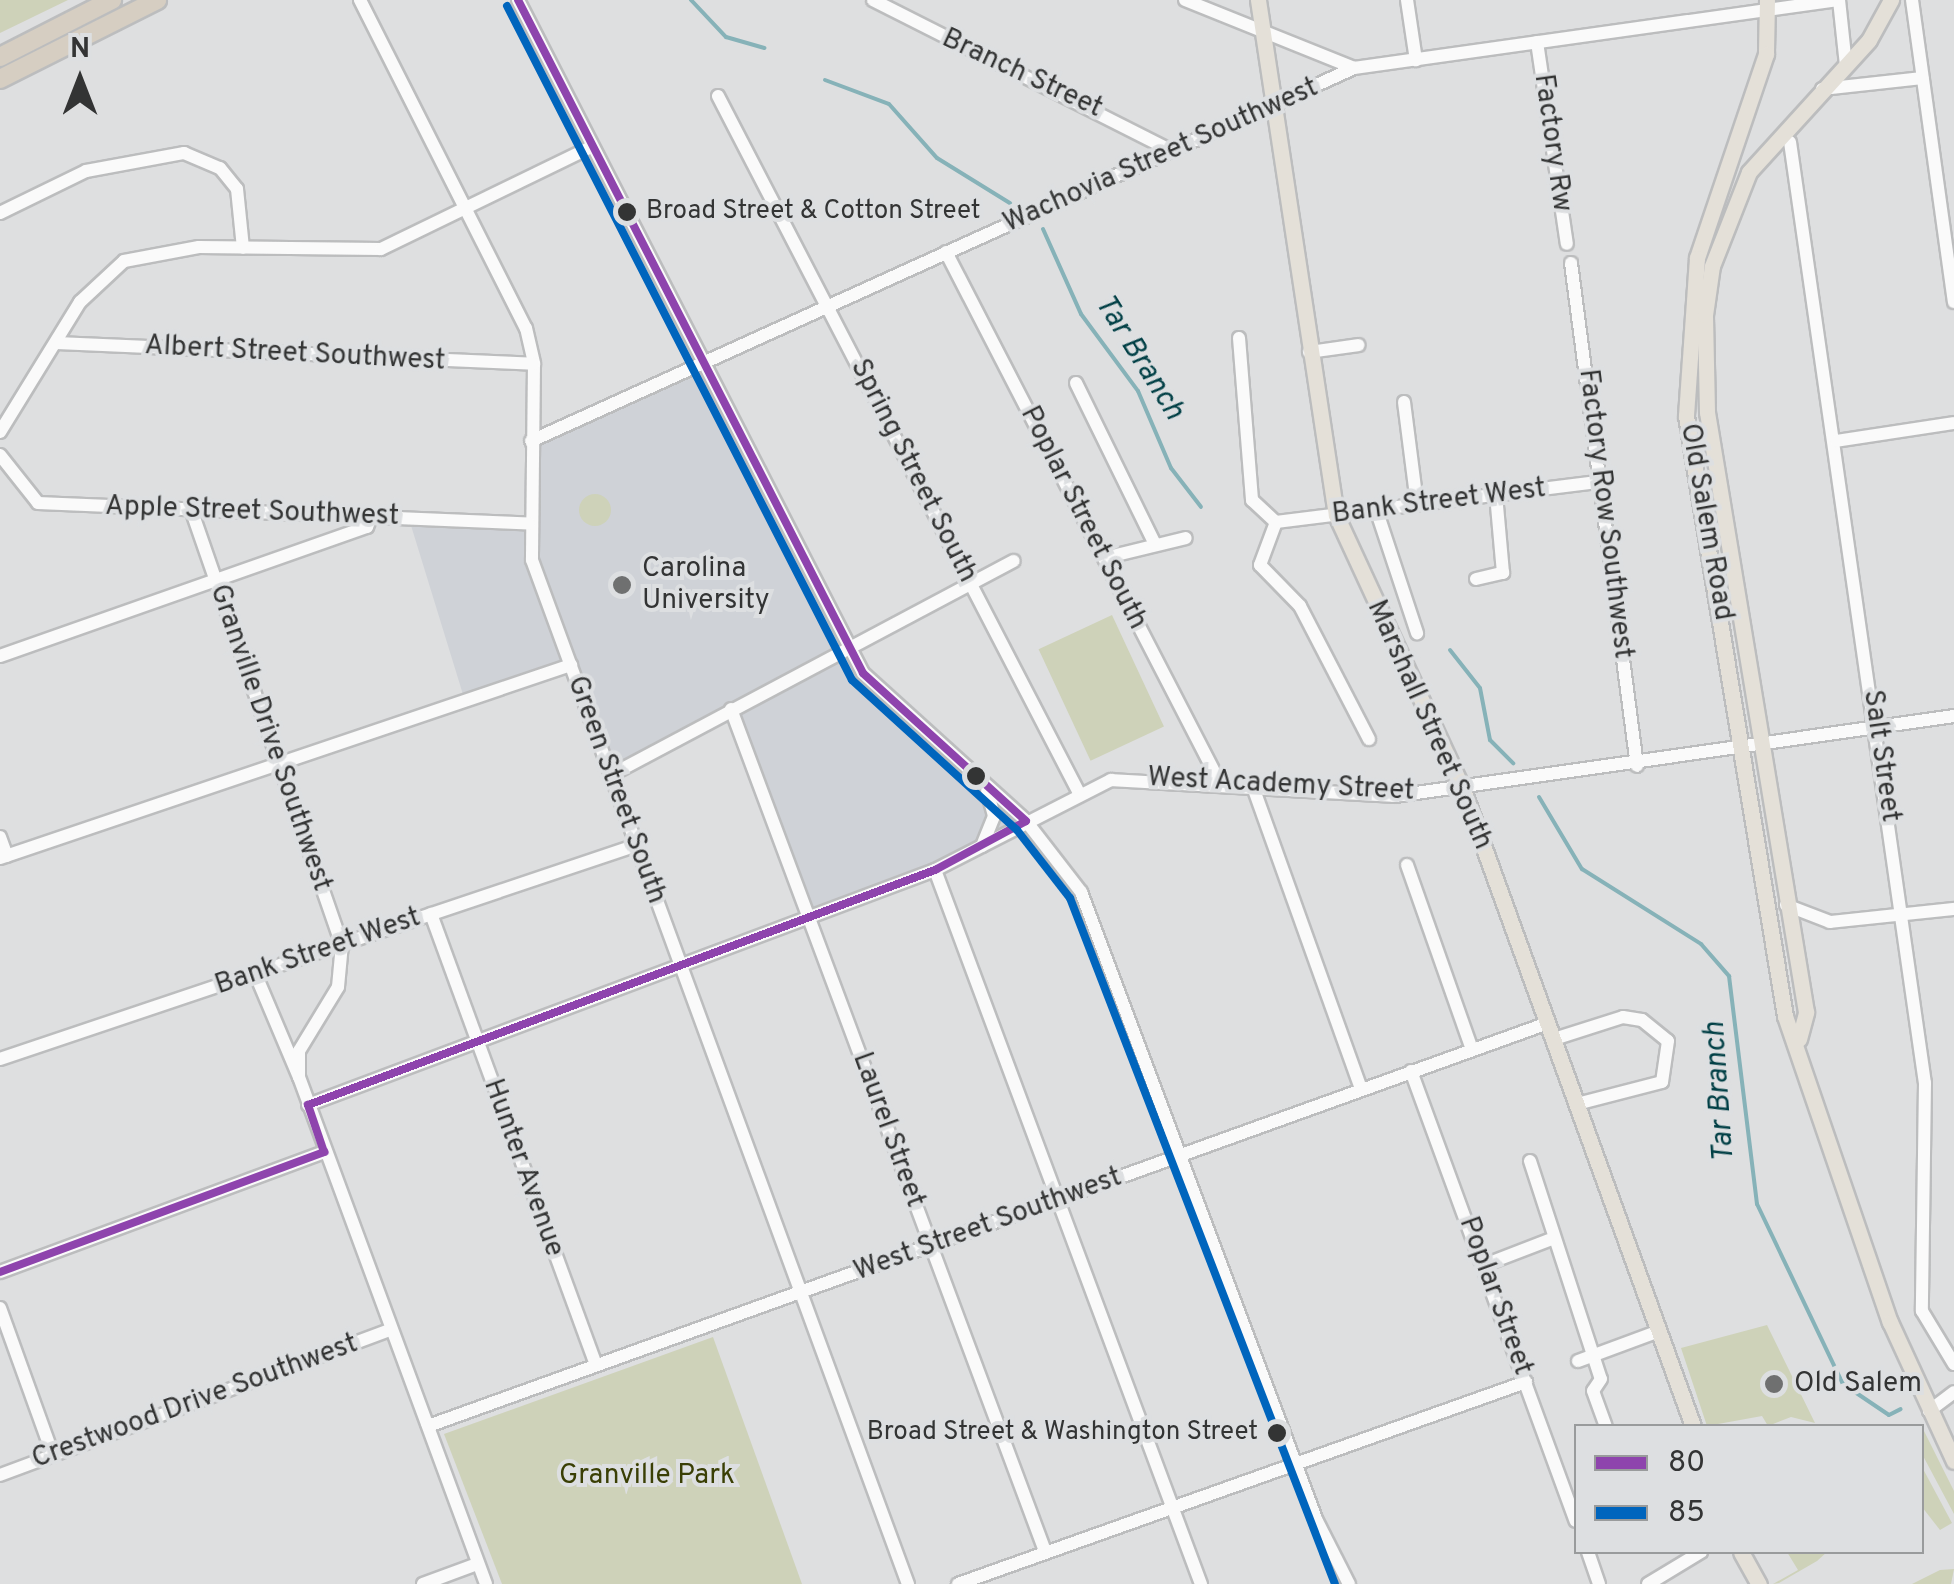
<!DOCTYPE html>
<style>
body{margin:0}
#map{position:relative;width:1954px;height:1584px;overflow:hidden;background:#dedfe0;font-family:Overpass,sans-serif}
div>[style]{position:absolute}
.built>*{inset:0;background:#cfd2d7}
.green>*{inset:0;background:#ced2b9;transform-origin:0 0}
.round{border-radius:50%}
.stream>*{height:4px;margin:-2px;padding:0 2px;transform-origin:2px;border-radius:2px;background:#86b2b8}
.roads{filter:drop-shadow(2px 0 #bcbdbe) drop-shadow(-2px 0 #bcbdbe) drop-shadow(0 2px #bcbdbe) drop-shadow(0 -2px #bcbdbe)}
.minor>*{height:12px;margin:-6px;padding:0 6px;transform-origin:6px;border-radius:6px;background:#fafafa}
.major>*{height:15px;margin:-7.5px;padding:0 7.5px;transform-origin:7.5px;border-radius:7.5px;background:#e4e0d8}
.highway>*{height:18px;margin:-9px;padding:0 9px;transform-origin:9px;border-radius:9px;background:#d6cec2}
.bus-1>*{height:8px;margin:-4px;padding:0 4px;transform-origin:4px;border-radius:4px;background:#8e44ad}
.bus-2>*{height:8px;margin:-4px;padding:0 4px;transform-origin:4px;border-radius:4px;background:#0065bd}
.dots>*{width:28px;height:28px;translate:-50% -50%;box-sizing:border-box;border:5px solid #dddfe1;border-radius:50%}
span{translate:-50% -50%;white-space:nowrap;text-align:center;line-height:1.15;-webkit-text-stroke:8px #dddfe1;paint-order:stroke}
.bus-label{font-size:26px;color:#333434}
.left{translate:0 -50%;text-align:left}
.right{translate:-100% -50%;text-align:right}
.street-label{font-size:28px;color:#333434}
.poi-label{font-size:28px;color:#333434}
.park-label{font-size:28px;color:#3a3f05}
.water-label{font-size:30px;color:#003f45;font-style:italic}
.legend{position:absolute;left:1574px;top:1424px;width:350px;height:130px;box-sizing:border-box;background:#dddfe1;border:2px solid #999b9c;margin:0;padding:12px 18px;list-style:none;font-size:30px;color:#333434}
.legend li{display:flex;align-items:center;gap:20px;height:50px}
.legend b{width:50px;border:2px solid #999b9c}
.north{position:absolute;left:30px;top:30px;width:100px;height:100px;-webkit-text-stroke:8px #dddfe1;paint-order:stroke;rotate:0deg;font-size:28px;font-weight:700;line-height:40px;text-align:center;color:#333434}
.north::after{content:'';display:block;margin:auto;width:35px;height:45px;background:#333434;clip-path:polygon(50% 0,100% 100%,50% 72%,0 100%)}
</style>
<div id="map">
<div class="built">
<i style="clip-path:polygon(701px 361px,856px 678px,1026px 821px,810px 919px,731px 710px,611px 775px,570px 665px,465px 701px,409px 519px,528px 524px,531px 441px)"></i>
</div>
<div class="green">
<i style="clip-path:polygon(0 0,68px 0,0 33px)"></i>
<i class="round" style="left:579px;top:494px;width:32px;height:32px"></i>
<i style="left:1112px;top:615px;width:123px;height:81px;rotate:65deg"></i>
<i style="clip-path:polygon(1767px 1325px,1815px 1423px,1791px 1417px,1768px 1426px,1762px 1416px,1707px 1426px,1681px 1348px)"></i>
<i style="clip-path:polygon(713px 1337px,802px 1584px,502px 1584px,444px 1434px)"></i>
<i style="clip-path:polygon(1920px 1425px,1922px 1427px,1954px 1491px,1954px 1514px,1922px 1454px,1922px 1426px,1913px 1426px)"></i>
<i style="clip-path:polygon(1922px 1467px,1952px 1523px,1940px 1530px,1922px 1507px)"></i>
<i style="clip-path:polygon(1787px 1552px,1827px 1552px,1817px 1561px,1779px 1583px,1773px 1584px,1798px 1570px)"></i>
<i style="clip-path:polygon(1954px 1569px,1951px 1584px,1912px 1584px,1940px 1570px)"></i>
</div>
<div class="stream">
<i style="left:691px;top:0;width:51px;rotate:46.6deg"></i>
<i style="left:726px;top:37px;width:40px;rotate:16deg"></i>
<i style="left:825px;top:80px;width:68px;rotate:20.6deg"></i>
<i style="left:889px;top:104px;width:72px;rotate:48.4deg"></i>
<i style="left:937px;top:158px;width:86px;rotate:31.7deg"></i>
<i style="left:1043px;top:229px;width:93px;rotate:65.9deg"></i>
<i style="left:1081px;top:314px;width:96px;rotate:53.5deg"></i>
<i style="left:1138px;top:391px;width:84px;rotate:66.8deg"></i>
<i style="left:1171px;top:468px;width:49px;rotate:52.4deg"></i>
<i style="left:1450px;top:650px;width:48px;rotate:51.7deg"></i>
<i style="left:1480px;top:688px;width:53px;rotate:79.1deg"></i>
<i style="left:1490px;top:740px;width:33px;rotate:45deg"></i>
<i style="left:1539px;top:797px;width:84px;rotate:59.2deg"></i>
<i style="left:1582px;top:869px;width:141px;rotate:32.2deg"></i>
<i style="left:1701px;top:944px;width:43px;rotate:48.8deg"></i>
<i style="left:1729px;top:976px;width:230px;rotate:83deg"></i>
<i style="left:1757px;top:1204px;width:199px;rotate:64.5deg"></i>
<i style="left:1843px;top:1384px;width:55px;rotate:34deg"></i>
<i style="left:1889px;top:1415px;width:13px;rotate:-27deg"></i>
</div>
<div class="roads">
<div class="minor">
<i style="left:360px;top:0;width:368px;rotate:63.2deg"></i>
<i style="left:526px;top:328px;width:37px;rotate:77deg"></i>
<i style="left:534px;top:364px;width:196px;rotate:90.6deg"></i>
<i style="left:532px;top:560px;width:1091px;rotate:69.84deg"></i>
<i style="left:518px;top:0;width:756px;rotate:62.86deg"></i>
<i style="left:863px;top:673px;width:220px;rotate:42.2deg"></i>
<i style="left:1026px;top:821px;width:90px;rotate:52.2deg"></i>
<i style="left:1081px;top:892px;width:670px;rotate:69.45deg"></i>
<i style="left:1316px;top:1519px;width:73px;rotate:63.1deg"></i>
<i style="left:873px;top:0;width:333px;rotate:26.8deg"></i>
<i style="left:1185px;top:0;width:182px;rotate:21.9deg"></i>
<i style="left:1354px;top:68px;width:487px;rotate:-8deg"></i>
<i style="left:1407px;top:0;width:61px;rotate:81.5deg"></i>
<i style="left:1839px;top:0;width:65px;rotate:83.9deg"></i>
<i style="left:1912px;top:0;width:305px;rotate:82.1deg"></i>
<i style="left:1537px;top:42px;width:204px;rotate:81.6deg"></i>
<i style="left:1822px;top:89px;width:101px;rotate:-6.3deg"></i>
<i style="left:718px;top:96px;width:787px;rotate:62.62deg"></i>
<i style="left:1790px;top:142px;width:951px;rotate:81.84deg"></i>
<i style="left:1925px;top:1083px;width:228px;rotate:90.8deg"></i>
<i style="left:1922px;top:1311px;width:62px;rotate:58.9deg"></i>
<i style="left:0;top:213px;width:96px;rotate:-26deg"></i>
<i style="left:86px;top:171px;width:100px;rotate:-10.4deg"></i>
<i style="left:184px;top:153px;width:39px;rotate:23deg"></i>
<i style="left:220px;top:168px;width:27px;rotate:51deg"></i>
<i style="left:237px;top:189px;width:59px;rotate:84.2deg"></i>
<i style="left:946px;top:252px;width:600px;rotate:62.71deg"></i>
<i style="left:1571px;top:263px;width:507px;rotate:82.52deg"></i>
<i style="left:1239px;top:338px;width:163px;rotate:85.4deg"></i>
<i style="left:1252px;top:500px;width:33px;rotate:43deg"></i>
<i style="left:57px;top:343px;width:477px;rotate:2.5deg"></i>
<i style="left:1309px;top:352px;width:50px;rotate:-8deg"></i>
<i style="left:1076px;top:383px;width:179px;rotate:63.9deg"></i>
<i style="left:1404px;top:402px;width:103px;rotate:82.7deg"></i>
<i style="left:0;top:432px;width:153px;rotate:-58.4deg"></i>
<i style="left:80px;top:302px;width:60px;rotate:-43deg"></i>
<i style="left:124px;top:261px;width:76px;rotate:-10.6deg"></i>
<i style="left:199px;top:247px;width:182px;rotate:0.6deg"></i>
<i style="left:381px;top:249px;width:233px;rotate:-25.9deg"></i>
<i style="left:531px;top:441px;width:904px;rotate:-24.38deg"></i>
<i style="left:1836px;top:441px;width:119px;rotate:-8.7deg"></i>
<i style="left:0;top:455px;width:61px;rotate:51.6deg"></i>
<i style="left:38px;top:503px;width:491px;rotate:2.4deg"></i>
<i style="left:191px;top:509px;width:460px;rotate:70.9deg"></i>
<i style="left:342px;top:944px;width:43px;rotate:95.3deg"></i>
<i style="left:338px;top:987px;width:75px;rotate:121.4deg"></i>
<i style="left:299px;top:1051px;width:26px;rotate:90deg"></i>
<i style="left:299px;top:1077px;width:540px;rotate:69.75deg"></i>
<i style="left:1376px;top:509px;width:131px;rotate:71.7deg"></i>
<i style="left:1276px;top:522px;width:330px;rotate:-7.1deg"></i>
<i style="left:1276px;top:522px;width:46px;rotate:110.4deg"></i>
<i style="left:1260px;top:565px;width:57px;rotate:45.7deg"></i>
<i style="left:1300px;top:606px;width:150px;rotate:62.6deg"></i>
<i style="left:1104px;top:558px;width:84px;rotate:-13.7deg"></i>
<i style="left:1476px;top:579px;width:28px;rotate:-13deg"></i>
<i style="left:1503px;top:573px;width:79px;rotate:-95.1deg"></i>
<i style="left:0;top:656px;width:389px;rotate:-19.4deg"></i>
<i style="left:367px;top:527px;width:11px;rotate:-68deg"></i>
<i style="left:731px;top:709px;width:899px;rotate:69.55deg"></i>
<i style="left:611px;top:775px;width:456px;rotate:-28deg"></i>
<i style="left:1253px;top:787px;width:320px;rotate:70.3deg"></i>
<i style="left:0;top:837px;width:20px;rotate:70deg"></i>
<i style="left:982px;top:846px;width:32px;rotate:-68deg"></i>
<i style="left:994px;top:816px;width:27px;rotate:-105deg"></i>
<i style="left:0;top:858px;width:603px;rotate:-18.68deg"></i>
<i style="left:1407px;top:865px;width:196px;rotate:70.6deg"></i>
<i style="left:935px;top:870px;width:762px;rotate:69.57deg"></i>
<i style="left:1786px;top:905px;width:47px;rotate:21.1deg"></i>
<i style="left:1830px;top:922px;width:125px;rotate:-6deg"></i>
<i style="left:431px;top:914px;width:479px;rotate:69.9deg"></i>
<i style="left:255px;top:973px;width:113px;rotate:67.1deg"></i>
<i style="left:1554px;top:1039px;width:72px;rotate:-17.7deg"></i>
<i style="left:1623px;top:1017px;width:19px;rotate:9deg"></i>
<i style="left:1642px;top:1020px;width:33px;rotate:39deg"></i>
<i style="left:1668px;top:1041px;width:41px;rotate:98.3deg"></i>
<i style="left:1662px;top:1082px;width:88px;rotate:165.5deg"></i>
<i style="left:0;top:1059px;width:672px;rotate:-18.57deg"></i>
<i style="left:1411px;top:1071px;width:479px;rotate:69.9deg"></i>
<i style="left:308px;top:1105px;width:670px;rotate:-20.55deg"></i>
<i style="left:935px;top:870px;width:198px;rotate:-27.1deg"></i>
<i style="left:1111px;top:780px;width:284px;rotate:3.2deg"></i>
<i style="left:1395px;top:796px;width:565px;rotate:-8.14deg"></i>
<i style="left:1530px;top:1161px;width:229px;rotate:72deg"></i>
<i style="left:1601px;top:1379px;width:14px;rotate:124deg"></i>
<i style="left:1593px;top:1391px;width:37px;rotate:70deg"></i>
<i style="left:1484px;top:1265px;width:70px;rotate:-21deg"></i>
<i style="left:0;top:1272px;width:346px;rotate:-20.3deg"></i>
<i style="left:0;top:1308px;width:156px;rotate:70.2deg"></i>
<i style="left:1578px;top:1361px;width:86px;rotate:-20.3deg"></i>
<i style="left:1929px;top:1411px;width:31px;rotate:-37deg"></i>
<i style="left:428px;top:1426px;width:1190px;rotate:-19.79deg"></i>
<i style="left:0;top:1475px;width:416px;rotate:-20.4deg"></i>
<i style="left:1588px;top:1552px;width:34px;rotate:71deg"></i>
<i style="left:423px;top:1584px;width:58px;rotate:-20.3deg"></i>
<i style="left:958px;top:1584px;width:603px;rotate:-19.58deg"></i>
<i style="left:1648px;top:1584px;width:62px;rotate:-31.1deg"></i>
</div>
<div class="major">
<i style="left:1258px;top:0;width:521px;rotate:81.39deg"></i>
<i style="left:1336px;top:515px;width:303px;rotate:65.2deg"></i>
<i style="left:1463px;top:790px;width:676px;rotate:70.12deg"></i>
<i style="left:1767px;top:0;width:54px;rotate:91.1deg"></i>
<i style="left:1766px;top:54px;width:215px;rotate:108.7deg"></i>
<i style="left:1697px;top:258px;width:158px;rotate:94deg"></i>
<i style="left:1686px;top:416px;width:608px;rotate:80.63deg"></i>
<i style="left:1785px;top:1016px;width:324px;rotate:71.1deg"></i>
<i style="left:1890px;top:1322px;width:153px;rotate:65.3deg"></i>
<i style="left:1799px;top:1039px;width:28px;rotate:-75deg"></i>
<i style="left:1806px;top:1012px;width:608px;rotate:-99.37deg"></i>
<i style="left:1707px;top:412px;width:97px;rotate:-91.2deg"></i>
<i style="left:1705px;top:315px;width:49px;rotate:-81.9deg"></i>
<i style="left:1712px;top:266px;width:101px;rotate:-68.5deg"></i>
<i style="left:1749px;top:172px;width:178px;rotate:-47.7deg"></i>
<i style="left:1869px;top:40px;width:46px;rotate:-61.2deg"></i>
<i style="left:1741px;top:1552px;width:37px;rotate:61deg"></i>
</div>
<div class="highway">
<i style="left:0;top:57px;width:126px;rotate:-27deg"></i>
<i style="left:0;top:79px;width:176px;rotate:-26.7deg"></i>
</div>
</div>
<div class="bus-1">
<i style="left:0;top:1272px;width:346px;rotate:-20.3deg"></i>
<i style="left:324px;top:1152px;width:50px;rotate:-108.8deg"></i>
<i style="left:308px;top:1105px;width:670px;rotate:-20.55deg"></i>
<i style="left:935px;top:870px;width:103px;rotate:-28.3deg"></i>
<i style="left:1026px;top:821px;width:220px;rotate:-137.8deg"></i>
<i style="left:863px;top:673px;width:756px;rotate:-117.14deg"></i>
</div>
<div class="bus-2">
<i style="left:507px;top:6px;width:757px;rotate:62.89deg"></i>
<i style="left:852px;top:680px;width:223px;rotate:42.3deg"></i>
<i style="left:1017px;top:830px;width:86px;rotate:52.1deg"></i>
<i style="left:1070px;top:898px;width:735px;rotate:68.88deg"></i>
</div>
<div class="dots">
<i style="left:627px;top:212px;background:#333434"></i>
<i style="left:622px;top:585px;background:#6f7070"></i>
<i style="left:976px;top:776px;background:#333434"></i>
<i style="left:1774px;top:1384px;background:#6f7070"></i>
<i style="left:1277px;top:1433px;background:#333434"></i>
</div>
<div class="bus-label">
<span class="left" style="left:646px;top:212px">Broad Street &amp; Cotton Street</span>
<span class="right" style="left:1258px;top:1433px">Broad Street &amp; Washington Street</span>
</div>
<div class="street-label">
<span style="left:1022px;top:74px;rotate:25deg">Branch Street</span>
<span style="left:1552px;top:143px;rotate:82deg">Factory Rw</span>
<span style="left:1161px;top:156px;rotate:-24deg">Wachovia Street Southwest</span>
<span style="left:295px;top:354px;rotate:3deg">Albert Street Southwest</span>
<span style="left:913px;top:471px;rotate:63deg">Spring Street South</span>
<span style="left:1439px;top:502px;rotate:-7deg">Bank Street West</span>
<span style="left:252px;top:512px;rotate:2deg">Apple Street Southwest</span>
<span style="left:1605px;top:514px;rotate:83deg">Factory Row Southwest</span>
<span style="left:1083px;top:518px;rotate:63deg">Poplar Street South</span>
<span style="left:1706px;top:522px;rotate:80deg">Old Salem Road</span>
<span style="left:1429px;top:725px;rotate:66deg">Marshall Street South</span>
<span style="left:270px;top:738px;rotate:71deg">Granville Drive Southwest</span>
<span style="left:1881px;top:756px;rotate:82deg">Salt Street</span>
<span style="left:1281px;top:785px;rotate:3deg">West Academy Street</span>
<span style="left:616px;top:790px;rotate:70deg">Green Street South</span>
<span style="left:318px;top:952px;rotate:-19deg">Bank Street West</span>
<span style="left:888px;top:1130px;rotate:70deg">Laurel Street</span>
<span style="left:523px;top:1168px;rotate:70deg">Hunter Avenue</span>
<span style="left:988px;top:1225px;rotate:-20deg">West Street Southwest</span>
<span style="left:1495px;top:1296px;rotate:70deg">Poplar Street</span>
<span style="left:195px;top:1402px;rotate:-20deg">Crestwood Drive Southwest</span>
</div>
<div class="poi-label">
<span class="left" style="left:642px;top:585px">Carolina<br>University</span>
<span class="left" style="left:1794px;top:1384px">Old Salem</span>
</div>
<div class="park-label">
<span style="left:647px;top:1476px">Granville Park</span>
</div>
<div class="water-label">
<span style="left:1138px;top:358px;rotate:58deg">Tar Branch</span>
<span style="left:1721px;top:1092px;rotate:-94deg">Tar Branch</span>
</div>
<ul class="legend">
<li><b style="height:12px;background:#8e44ad"></b>80</li>
<li><b style="height:12px;background:#0065bd"></b>85</li>
</ul>
<div class="north">N</div>
</div>
